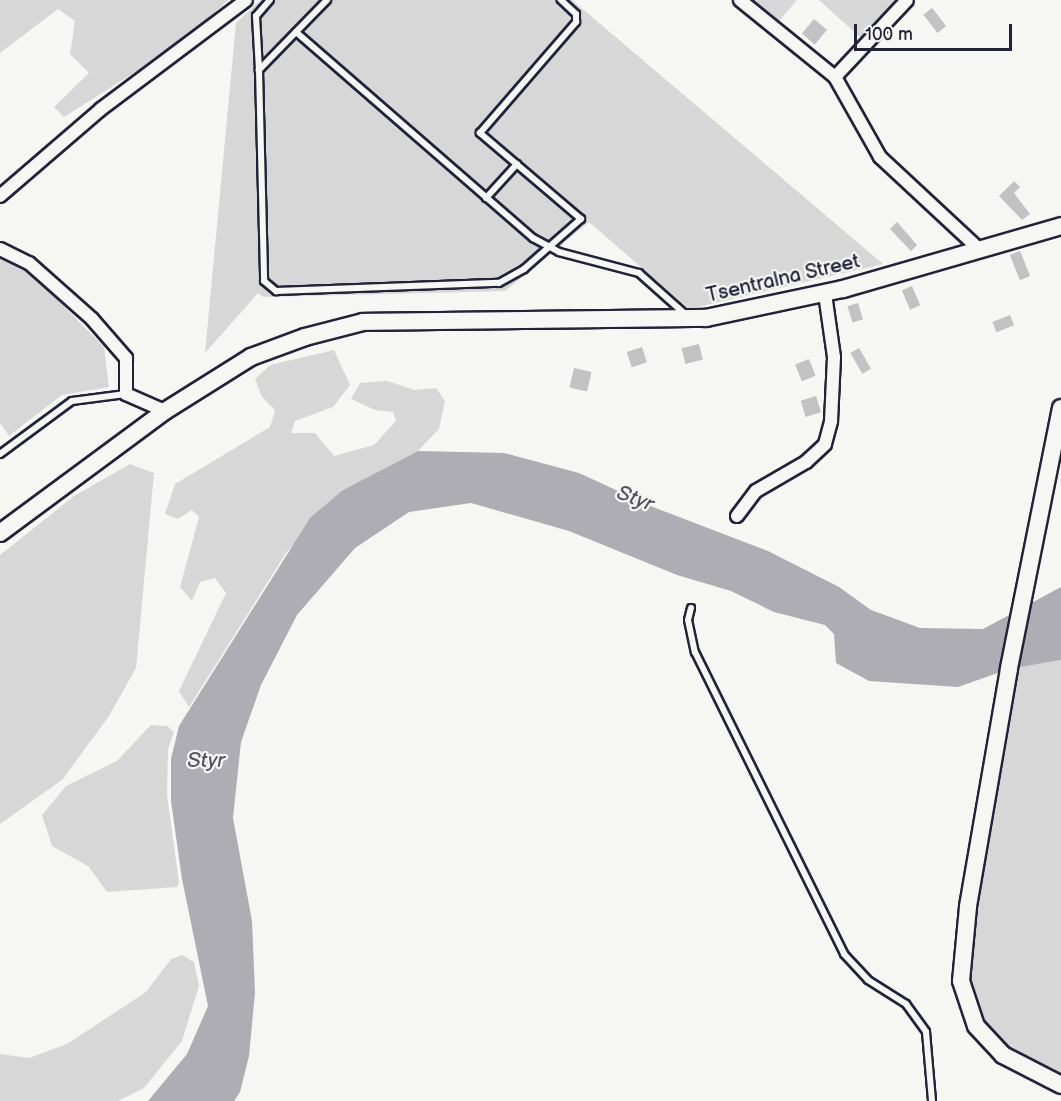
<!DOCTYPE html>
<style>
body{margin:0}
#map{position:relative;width:1061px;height:1101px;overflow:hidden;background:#f6f6f2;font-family:"Balsamiq Sans",sans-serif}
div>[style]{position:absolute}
.green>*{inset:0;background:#d7d7d7}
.water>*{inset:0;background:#adadb3}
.building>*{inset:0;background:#c2c2c4;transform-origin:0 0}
.roads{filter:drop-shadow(2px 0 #22223b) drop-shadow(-2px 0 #22223b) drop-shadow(0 2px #22223b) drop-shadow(0 -2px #22223b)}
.lane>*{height:6px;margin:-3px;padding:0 3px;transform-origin:3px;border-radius:3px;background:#f6f6f2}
.street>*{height:12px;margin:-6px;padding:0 6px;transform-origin:6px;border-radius:6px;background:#f6f6f2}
.secondary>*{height:16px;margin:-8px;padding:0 8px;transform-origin:8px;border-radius:8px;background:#f6f6f2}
span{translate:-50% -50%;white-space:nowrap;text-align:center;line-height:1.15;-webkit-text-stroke:4.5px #f6f6f2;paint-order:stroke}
.street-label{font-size:20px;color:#22223b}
.water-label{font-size:21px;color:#535365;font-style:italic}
.scale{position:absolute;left:854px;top:24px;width:158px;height:27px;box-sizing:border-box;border:3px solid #22223b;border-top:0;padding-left:8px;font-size:18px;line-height:21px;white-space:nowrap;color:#22223b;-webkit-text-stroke:4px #f6f6f2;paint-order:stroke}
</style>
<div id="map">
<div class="green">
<i style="clip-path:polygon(0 0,228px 0,181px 43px,64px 117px,54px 107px,89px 73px,70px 54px,75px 21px,58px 9px,0 53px)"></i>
<i style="clip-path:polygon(261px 0,572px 0,883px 264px,689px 309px,589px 222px,505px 291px,263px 297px,258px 293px,205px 353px,236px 23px)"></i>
<i style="clip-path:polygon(747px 0,797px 0,779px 21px)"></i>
<i style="clip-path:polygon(819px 0,897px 0,898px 1px,861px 38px)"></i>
<i style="clip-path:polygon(0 259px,26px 268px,104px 347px,109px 387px,62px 395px,9px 436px,0 423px)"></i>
<i style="clip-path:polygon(334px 350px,350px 385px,333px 407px,295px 421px,291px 433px,315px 433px,334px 456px,374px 445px,396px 421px,393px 412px,375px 410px,351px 399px,360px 383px,387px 381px,415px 390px,436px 388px,445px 401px,439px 429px,418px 451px,343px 490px,286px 553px,189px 707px,179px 691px,226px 593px,215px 578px,200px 582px,192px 601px,180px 587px,199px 517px,192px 510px,178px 519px,165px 514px,175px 484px,270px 427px,275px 410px,262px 397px,255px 379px,270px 365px)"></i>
<i style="clip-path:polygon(130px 464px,154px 473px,136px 668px,109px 716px,62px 780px,0 824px,0 555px,74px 496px)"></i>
<i style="clip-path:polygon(1061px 660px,1061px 1085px,976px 1026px,961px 981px,1009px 669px)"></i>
<i style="clip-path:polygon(151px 725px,167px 726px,174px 732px,168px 749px,167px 795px,179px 883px,177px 887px,107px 892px,88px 866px,52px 846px,42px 815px,66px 786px,117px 761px)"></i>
<i style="clip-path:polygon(182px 955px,194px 962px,199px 986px,182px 1041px,144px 1088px,118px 1101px,0 1101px,0 1054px,29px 1058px,67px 1044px,146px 992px,171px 959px)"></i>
</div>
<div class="water">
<i style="clip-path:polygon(418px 451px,504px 453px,579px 473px,653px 507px,768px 551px,839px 587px,871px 610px,920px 628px,983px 629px,1061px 587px,1061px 660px,1009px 669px,958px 687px,869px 681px,836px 663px,834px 634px,825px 625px,774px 612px,731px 591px,677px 575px,569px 531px,471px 503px,409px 512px,355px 548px,297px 615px,261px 685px,241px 742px,233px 818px,252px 921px,255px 992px,249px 1056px,240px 1092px,234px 1101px,148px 1101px,187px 1054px,208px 1006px,182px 879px,171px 801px,171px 759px,179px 726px,310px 518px,343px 490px)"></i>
</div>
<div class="building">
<i style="left:932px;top:8px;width:23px;height:11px;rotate:52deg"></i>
<i style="left:814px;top:19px;width:17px;height:19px;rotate:40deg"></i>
<i style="clip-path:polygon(1014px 181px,1020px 187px,1014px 193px,1030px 214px,1022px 220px,999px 196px)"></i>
<i style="clip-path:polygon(897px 222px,917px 245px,911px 251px,890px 229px)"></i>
<i style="left:1020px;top:251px;width:27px;height:11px;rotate:68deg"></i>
<i style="left:912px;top:286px;width:21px;height:11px;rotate:67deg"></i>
<i style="left:858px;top:303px;width:17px;height:11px;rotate:73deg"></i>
<i style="left:1010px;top:315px;width:11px;height:19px;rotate:68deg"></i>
<i style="left:699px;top:344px;width:16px;height:18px;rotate:76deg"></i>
<i style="left:642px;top:347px;width:16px;height:16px;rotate:72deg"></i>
<i style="left:859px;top:348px;width:24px;height:10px;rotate:60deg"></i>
<i style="left:809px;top:359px;width:18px;height:15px;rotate:68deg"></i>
<i style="left:574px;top:368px;width:18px;height:20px;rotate:13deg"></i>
<i style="left:816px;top:396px;width:17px;height:16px;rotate:73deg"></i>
</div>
<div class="roads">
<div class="lane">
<i style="left:327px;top:0;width:98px;rotate:134.2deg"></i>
<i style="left:259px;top:70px;width:211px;rotate:88.6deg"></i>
<i style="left:264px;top:281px;width:16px;rotate:40deg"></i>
<i style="left:276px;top:291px;width:223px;rotate:-2.1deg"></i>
<i style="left:499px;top:283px;width:29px;rotate:-29deg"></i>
<i style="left:524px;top:269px;width:76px;rotate:-41.3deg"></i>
<i style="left:581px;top:219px;width:133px;rotate:-139.6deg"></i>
<i style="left:480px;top:133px;width:147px;rotate:-49.1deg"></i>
<i style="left:576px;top:22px;width:8px;rotate:-90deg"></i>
<i style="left:576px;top:14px;width:21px;rotate:-137deg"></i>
<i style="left:296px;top:32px;width:314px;rotate:41deg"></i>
<i style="left:533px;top:238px;width:30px;rotate:28deg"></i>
<i style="left:559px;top:252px;width:83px;rotate:14.7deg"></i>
<i style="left:639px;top:273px;width:62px;rotate:41.7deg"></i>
<i style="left:259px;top:70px;width:54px;rotate:-93.2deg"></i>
<i style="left:256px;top:16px;width:21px;rotate:-49deg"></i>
<i style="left:486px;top:198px;width:46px;rotate:-47.6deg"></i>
<i style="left:0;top:454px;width:89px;rotate:-36.4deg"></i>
<i style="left:72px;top:401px;width:54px;rotate:-7.4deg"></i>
<i style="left:691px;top:608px;width:12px;rotate:104deg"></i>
<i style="left:688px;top:620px;width:33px;rotate:78deg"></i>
<i style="left:695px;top:652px;width:337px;rotate:63.7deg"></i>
<i style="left:844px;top:954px;width:35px;rotate:47deg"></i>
<i style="left:868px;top:980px;width:45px;rotate:32.3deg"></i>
<i style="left:906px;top:1004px;width:34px;rotate:54deg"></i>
<i style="left:926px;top:1032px;width:69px;rotate:85deg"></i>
</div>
<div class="street">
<i style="left:740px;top:0;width:122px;rotate:39deg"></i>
<i style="left:835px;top:77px;width:92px;rotate:60.6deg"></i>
<i style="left:880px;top:157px;width:137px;rotate:42.9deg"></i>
<i style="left:835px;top:77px;width:105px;rotate:-46.9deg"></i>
<i style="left:0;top:196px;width:133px;rotate:-40.7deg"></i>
<i style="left:101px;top:109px;width:181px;rotate:-36.9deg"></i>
<i style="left:0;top:249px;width:32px;rotate:26deg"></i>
<i style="left:29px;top:263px;width:84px;rotate:41.6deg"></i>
<i style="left:92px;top:319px;width:52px;rotate:48.9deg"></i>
<i style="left:126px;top:358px;width:36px;rotate:90deg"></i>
<i style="left:126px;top:394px;width:43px;rotate:23.6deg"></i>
<i style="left:737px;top:516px;width:31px;rotate:-53deg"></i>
<i style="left:756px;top:491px;width:58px;rotate:-30.1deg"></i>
<i style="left:806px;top:462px;width:26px;rotate:-43deg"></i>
<i style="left:825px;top:444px;width:24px;rotate:-75deg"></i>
<i style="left:831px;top:421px;width:64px;rotate:-87.3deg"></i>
<i style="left:834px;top:357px;width:64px;rotate:-98.1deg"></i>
</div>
<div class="secondary">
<i style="left:1061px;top:408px;width:266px;rotate:101.3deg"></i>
<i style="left:1009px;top:669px;width:242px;rotate:99.8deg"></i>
<i style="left:968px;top:907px;width:74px;rotate:95.4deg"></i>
<i style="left:961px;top:981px;width:47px;rotate:71.6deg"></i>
<i style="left:976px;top:1026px;width:40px;rotate:47deg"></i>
<i style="left:1003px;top:1055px;width:65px;rotate:27.3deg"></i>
<i style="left:0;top:533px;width:205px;rotate:-36.5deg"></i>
<i style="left:165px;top:411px;width:102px;rotate:-32.1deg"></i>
<i style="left:251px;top:357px;width:58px;rotate:-20.3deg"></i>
<i style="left:305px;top:337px;width:60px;rotate:-14.5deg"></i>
<i style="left:363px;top:322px;width:343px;rotate:-0.7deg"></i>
<i style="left:706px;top:318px;width:140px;rotate:-12deg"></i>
<i style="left:843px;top:289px;width:227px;rotate:-16.1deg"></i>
</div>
</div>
<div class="street-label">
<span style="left:783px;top:279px;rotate:-13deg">Tsentralna Street</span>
</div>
<div class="water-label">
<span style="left:635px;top:499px;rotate:21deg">Styr</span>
<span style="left:206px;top:761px">Styr</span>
</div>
<div class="scale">100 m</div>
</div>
